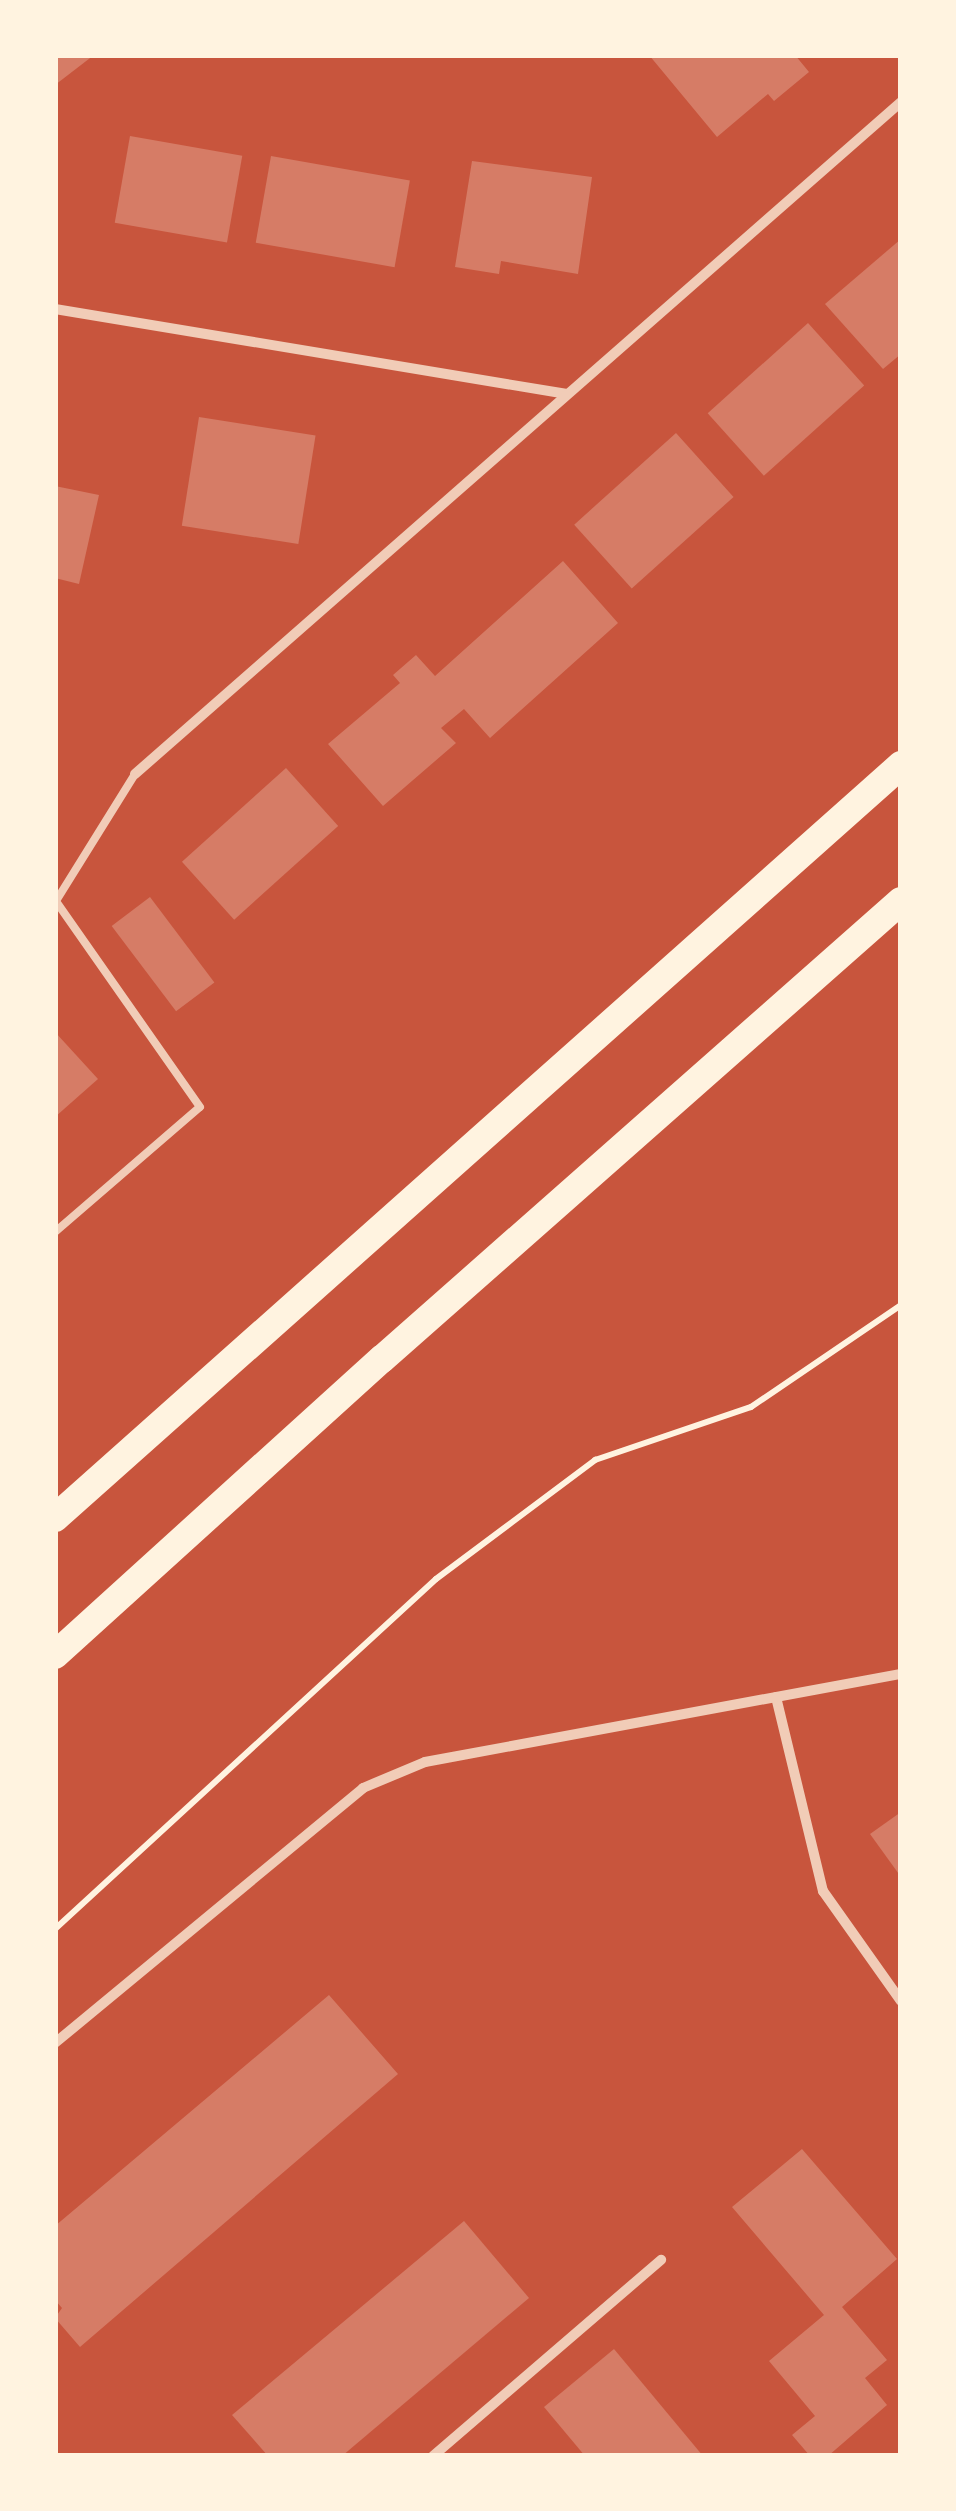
<!DOCTYPE html>
<style>
body{margin:0}
#map{position:relative;width:956px;height:2511px;overflow:hidden;background:#c8553d;font-family:"PT Serif",serif}
div>[style]{position:absolute}
.building>*{inset:0;background:#d67c66;transform-origin:0 0}
.path>*{height:6px;margin:-3px;padding:0 3px;transform-origin:3px;border-radius:3px;background:#fff3e0}
.service>*{height:8px;margin:-4px;padding:0 4px;transform-origin:4px;border-radius:4px;background:#f1ccb7}
.minor>*{height:10px;margin:-5px;padding:0 5px;transform-origin:5px;border-radius:5px;background:#f1ccb7}
.trunk>*{height:28px;margin:-14px;padding:0 14px;transform-origin:14px;border-radius:14px;background:#fff3e0}
span{translate:-50% -50%;white-space:nowrap;text-align:center;line-height:1.15;-webkit-text-stroke:8px #fff3e0;paint-order:stroke}
.frame{position:absolute;inset:0;border:58px solid #fff3e0;pointer-events:none}
</style>
<div id="map">
<div class="building">
<i style="clip-path:polygon(55px 55px,94px 55px,55px 85px)"></i>
<i style="clip-path:polygon(649px 55px,795px 55px,809px 72px,774px 101px,768px 94px,717px 137px)"></i>
<i style="left:130px;top:136px;width:114px;height:88px;rotate:10deg"></i>
<i style="left:271px;top:156px;width:141px;height:88px;rotate:10deg"></i>
<i style="clip-path:polygon(472px 161px,592px 177px,578px 274px,501px 261px,499px 274px,455px 267px)"></i>
<i style="clip-path:polygon(901px 239px,901px 354px,883px 369px,825px 304px)"></i>
<i style="left:808px;top:323px;width:84px;height:135px;rotate:48deg"></i>
<i style="left:199px;top:417px;width:118px;height:110px;rotate:9deg"></i>
<i style="left:676px;top:433px;width:86px;height:137px;rotate:48deg"></i>
<i style="clip-path:polygon(55px 486px,99px 495px,79px 584px,55px 578px)"></i>
<i style="clip-path:polygon(563px 561px,618px 623px,490px 738px,464px 709px,441px 728px,456px 743px,383px 806px,328px 744px,400px 683px,393px 675px,416px 655px,435px 676px)"></i>
<i style="left:286px;top:768px;width:78px;height:140px;rotate:48deg"></i>
<i style="left:150px;top:897px;width:107px;height:48px;rotate:53deg"></i>
<i style="clip-path:polygon(55px 1032px,98px 1079px,55px 1117px)"></i>
<i style="clip-path:polygon(901px 1812px,901px 1877px,870px 1834px)"></i>
<i style="clip-path:polygon(329px 1995px,398px 2074px,80px 2347px,55px 2318px,62px 2308px,55px 2300px,55px 2226px)"></i>
<i style="clip-path:polygon(802px 2149px,897px 2259px,842px 2307px,887px 2360px,865px 2378px,887px 2405px,828px 2456px,810px 2456px,792px 2435px,815px 2416px,769px 2361px,824px 2315px,732px 2207px)"></i>
<i style="clip-path:polygon(464px 2221px,529px 2298px,342px 2456px,268px 2456px,232px 2415px)"></i>
<i style="clip-path:polygon(614px 2349px,703px 2456px,585px 2456px,544px 2407px)"></i>
</div>
<div class="path">
<i style="left:55px;top:1929px;width:517px;rotate:-42.57deg"></i>
<i style="left:436px;top:1579px;width:199px;rotate:-36.8deg"></i>
<i style="left:595px;top:1460px;width:165px;rotate:-18.8deg"></i>
<i style="left:751px;top:1407px;width:181px;rotate:-34.2deg"></i>
</div>
<div class="service">
<i style="left:55px;top:1232px;width:191px;rotate:-40.8deg"></i>
<i style="left:200px;top:1107px;width:251px;rotate:-125deg"></i>
<i style="left:56px;top:901px;width:150px;rotate:-58.1deg"></i>
</div>
<div class="minor">
<i style="left:55px;top:309px;width:519px;rotate:9.43deg"></i>
<i style="left:135px;top:774px;width:1019px;rotate:-41.26deg"></i>
<i style="left:776px;top:1697px;width:200px;rotate:76.4deg"></i>
<i style="left:823px;top:1891px;width:135px;rotate:54.7deg"></i>
<i style="left:55px;top:2043px;width:400px;rotate:-39.6deg"></i>
<i style="left:363px;top:1788px;width:67px;rotate:-22.8deg"></i>
<i style="left:425px;top:1762px;width:484px;rotate:-10.5deg"></i>
<i style="left:433px;top:2456px;width:301px;rotate:-40.7deg"></i>
</div>
<div class="trunk">
<i style="left:55px;top:1518px;width:1133px;rotate:-41.67deg"></i>
<i style="left:55px;top:1655px;width:441px;rotate:-42.2deg"></i>
<i style="left:382px;top:1359px;width:692px;rotate:-41.43deg"></i>
</div>
<div class="frame"></div>
</div>
